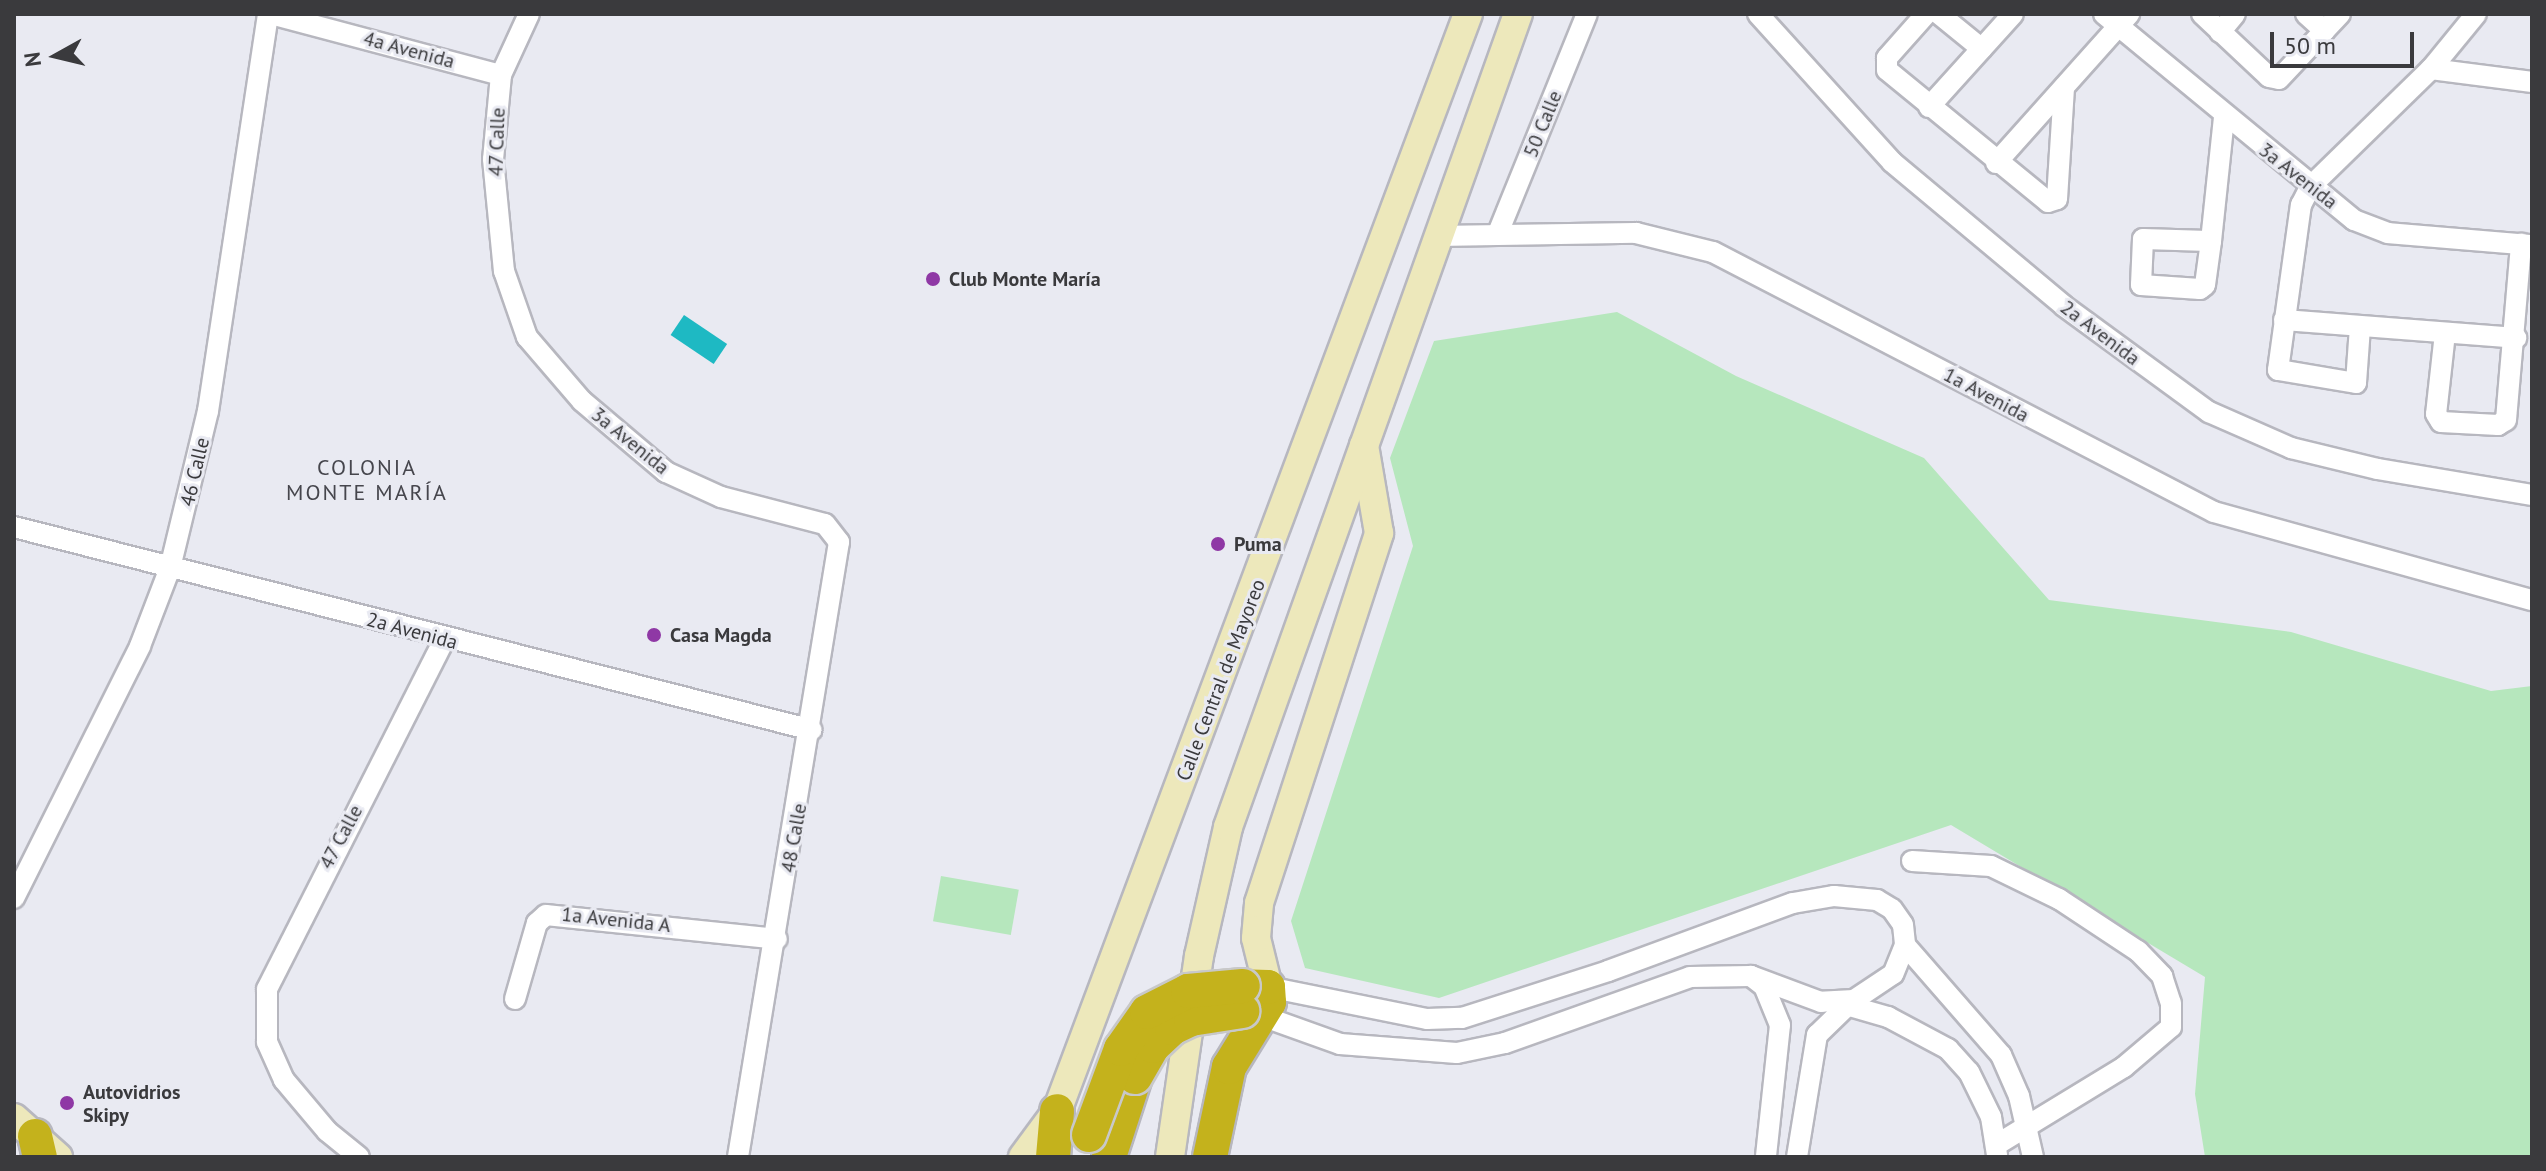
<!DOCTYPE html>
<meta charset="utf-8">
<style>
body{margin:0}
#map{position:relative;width:2546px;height:1171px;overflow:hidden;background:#e9eaf2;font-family:"PT Sans",sans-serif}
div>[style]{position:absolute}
.green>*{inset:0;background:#b6e7bd;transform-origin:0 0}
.water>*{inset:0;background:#1eb9c3;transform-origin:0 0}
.roads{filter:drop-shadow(2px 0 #b7b7bf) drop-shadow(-2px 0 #b7b7bf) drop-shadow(0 2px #b7b7bf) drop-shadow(0 -2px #b7b7bf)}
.street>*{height:20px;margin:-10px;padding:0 10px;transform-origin:10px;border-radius:10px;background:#fff}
.secondary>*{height:28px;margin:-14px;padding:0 14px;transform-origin:14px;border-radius:14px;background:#ede8bb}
.highway>*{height:34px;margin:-17px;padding:0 17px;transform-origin:17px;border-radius:17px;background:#c4b21c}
.bridges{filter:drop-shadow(2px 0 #c8c8c9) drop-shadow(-2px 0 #c8c8c9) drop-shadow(0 2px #c8c8c9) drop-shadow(0 -2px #c8c8c9)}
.highway-bridge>*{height:34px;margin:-17px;padding:0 17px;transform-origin:17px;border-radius:17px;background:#c4b21c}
.dots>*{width:22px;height:22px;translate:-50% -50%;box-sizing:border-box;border:4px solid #e9eaf2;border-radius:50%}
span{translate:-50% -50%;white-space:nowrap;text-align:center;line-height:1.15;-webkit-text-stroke:6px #e9eaf2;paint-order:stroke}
.street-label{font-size:20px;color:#3a3a3d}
.poi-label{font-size:20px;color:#3a3a3d;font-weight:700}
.left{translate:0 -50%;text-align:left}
.neighbourhood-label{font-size:22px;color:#46464d;letter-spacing:2px}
.frame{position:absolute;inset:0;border:16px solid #3a3a3d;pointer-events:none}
.north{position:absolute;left:16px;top:16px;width:80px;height:80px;-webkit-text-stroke:6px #e9eaf2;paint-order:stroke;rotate:262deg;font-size:22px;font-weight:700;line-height:32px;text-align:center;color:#3a3a3d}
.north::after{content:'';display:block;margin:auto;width:28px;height:36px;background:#3a3a3d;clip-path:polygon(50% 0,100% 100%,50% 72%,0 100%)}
.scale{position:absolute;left:2270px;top:32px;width:144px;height:36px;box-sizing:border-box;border:4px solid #3a3a3d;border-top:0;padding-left:10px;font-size:24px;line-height:28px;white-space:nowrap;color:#3a3a3d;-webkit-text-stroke:6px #e9eaf2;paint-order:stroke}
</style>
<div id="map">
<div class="green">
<i style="clip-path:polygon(1617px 312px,1736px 376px,1924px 458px,2049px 600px,2291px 632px,2491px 691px,2532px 686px,2532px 1157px,2205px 1157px,2195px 1094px,2205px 977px,1951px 825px,1439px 998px,1305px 968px,1291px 921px,1413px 546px,1390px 458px,1434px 341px)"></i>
<i style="left:941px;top:876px;width:79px;height:46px;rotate:10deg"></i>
</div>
<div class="water">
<i style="left:684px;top:315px;width:52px;height:24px;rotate:34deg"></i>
</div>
<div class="roads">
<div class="street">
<i style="left:271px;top:14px;width:238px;rotate:14.9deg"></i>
<i style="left:529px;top:14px;width:67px;rotate:114.7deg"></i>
<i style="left:501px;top:75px;width:84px;rotate:95.4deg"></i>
<i style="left:493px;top:159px;width:113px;rotate:84.4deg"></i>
<i style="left:504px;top:271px;width:70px;rotate:70.8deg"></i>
<i style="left:527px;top:337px;width:84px;rotate:49.3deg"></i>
<i style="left:582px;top:401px;width:110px;rotate:40.2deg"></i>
<i style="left:666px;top:472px;width:60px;rotate:24.4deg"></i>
<i style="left:721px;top:497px;width:107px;rotate:14.6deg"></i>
<i style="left:825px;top:524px;width:23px;rotate:52deg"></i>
<i style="left:839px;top:542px;width:623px;rotate:99.33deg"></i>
<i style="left:1758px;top:14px;width:200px;rotate:47.8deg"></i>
<i style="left:1892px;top:162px;width:224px;rotate:39.9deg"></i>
<i style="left:2064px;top:306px;width:180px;rotate:36.2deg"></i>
<i style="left:2209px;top:412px;width:90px;rotate:23.7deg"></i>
<i style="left:2291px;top:448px;width:89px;rotate:13.6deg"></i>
<i style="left:2378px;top:469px;width:156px;rotate:9.6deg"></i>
<i style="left:1926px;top:14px;width:59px;rotate:131.6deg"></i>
<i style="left:1887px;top:58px;width:12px;rotate:90deg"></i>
<i style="left:1887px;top:70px;width:208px;rotate:39.3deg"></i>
<i style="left:2048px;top:202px;width:9px;rotate:-18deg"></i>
<i style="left:2057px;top:199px;width:112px;rotate:-86.4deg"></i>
<i style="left:1939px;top:14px;width:55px;rotate:39.1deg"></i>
<i style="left:2104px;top:14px;width:324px;rotate:39.5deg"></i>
<i style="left:2354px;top:220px;width:36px;rotate:21deg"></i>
<i style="left:2388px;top:233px;width:144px;rotate:4.8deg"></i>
<i style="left:2202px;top:14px;width:92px;rotate:43.2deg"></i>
<i style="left:2269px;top:77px;width:10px;rotate:11deg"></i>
<i style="left:2279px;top:79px;width:89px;rotate:-46.8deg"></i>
<i style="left:2306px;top:14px;width:25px;rotate:42deg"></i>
<i style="left:2220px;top:32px;width:23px;rotate:-50deg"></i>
<i style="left:2431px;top:69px;width:102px;rotate:7.3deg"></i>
<i style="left:1929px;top:107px;width:125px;rotate:-47.9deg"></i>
<i style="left:1996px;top:163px;width:200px;rotate:-48.2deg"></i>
<i style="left:1498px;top:233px;width:236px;rotate:-67.9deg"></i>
<i style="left:1437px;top:236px;width:199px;rotate:-0.9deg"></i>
<i style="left:1636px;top:233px;width:79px;rotate:13.9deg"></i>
<i style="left:1713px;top:252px;width:564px;rotate:27.43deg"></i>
<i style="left:2214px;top:512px;width:330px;rotate:15.5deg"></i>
<i style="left:2211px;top:241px;width:68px;rotate:-178.3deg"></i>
<i style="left:2143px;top:239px;width:46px;rotate:92.5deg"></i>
<i style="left:2141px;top:285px;width:59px;rotate:3.9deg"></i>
<i style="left:2200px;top:289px;width:6px;rotate:-39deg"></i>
<i style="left:2205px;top:285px;width:44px;rotate:-82.2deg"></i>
<i style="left:2211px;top:241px;width:125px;rotate:-84deg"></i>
<i style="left:2284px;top:320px;width:233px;rotate:4.4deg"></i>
<i style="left:2360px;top:327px;width:56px;rotate:94.1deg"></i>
<i style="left:2356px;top:383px;width:79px;rotate:-170.5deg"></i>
<i style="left:2278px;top:370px;width:167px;rotate:-82.1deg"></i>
<i style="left:2301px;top:205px;width:20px;rotate:-63deg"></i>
<i style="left:2310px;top:187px;width:169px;rotate:-44.3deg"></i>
<i style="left:2431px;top:69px;width:71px;rotate:-50.7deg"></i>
<i style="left:2445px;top:333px;width:81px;rotate:96.3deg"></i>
<i style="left:2436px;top:414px;width:9px;rotate:58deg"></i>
<i style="left:2441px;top:422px;width:57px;rotate:3deg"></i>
<i style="left:2498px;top:425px;width:9px;rotate:-32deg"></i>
<i style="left:2506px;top:420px;width:177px;rotate:-85.1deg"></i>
<i style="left:14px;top:527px;width:823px;rotate:14.27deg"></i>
<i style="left:1912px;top:861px;width:79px;rotate:3.6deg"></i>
<i style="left:1991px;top:866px;width:76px;rotate:25.9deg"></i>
<i style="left:2059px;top:899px;width:95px;rotate:33.4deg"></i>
<i style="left:2138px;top:951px;width:35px;rotate:46deg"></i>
<i style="left:2162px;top:976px;width:28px;rotate:72deg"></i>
<i style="left:2171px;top:1003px;width:24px;rotate:90deg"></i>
<i style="left:2171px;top:1027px;width:62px;rotate:139.6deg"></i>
<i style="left:2124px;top:1067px;width:150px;rotate:148.6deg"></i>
<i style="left:14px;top:898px;width:282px;rotate:-63.4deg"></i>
<i style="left:140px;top:646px;width:84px;rotate:-69deg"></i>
<i style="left:170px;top:568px;width:162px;rotate:-76.4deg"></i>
<i style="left:208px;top:411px;width:402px;rotate:-81.4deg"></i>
<i style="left:1905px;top:945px;width:146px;rotate:48.9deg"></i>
<i style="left:2001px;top:1055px;width:45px;rotate:66.3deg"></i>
<i style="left:2019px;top:1096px;width:63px;rotate:77.1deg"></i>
<i style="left:1268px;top:987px;width:162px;rotate:11.4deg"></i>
<i style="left:1427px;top:1019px;width:35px;rotate:-2deg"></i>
<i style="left:1462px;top:1018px;width:153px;rotate:-17.8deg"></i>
<i style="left:1608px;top:971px;width:197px;rotate:-20.2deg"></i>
<i style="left:1793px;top:903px;width:42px;rotate:-9.7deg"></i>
<i style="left:1834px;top:896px;width:43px;rotate:5.3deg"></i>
<i style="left:1877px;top:900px;width:17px;rotate:31deg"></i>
<i style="left:1892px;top:909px;width:19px;rotate:55deg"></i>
<i style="left:1903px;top:925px;width:20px;rotate:84deg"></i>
<i style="left:1905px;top:945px;width:31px;rotate:112deg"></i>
<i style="left:1893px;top:974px;width:47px;rotate:146.3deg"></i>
<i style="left:1854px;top:1000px;width:33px;rotate:177deg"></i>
<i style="left:1821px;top:1002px;width:75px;rotate:-159.6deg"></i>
<i style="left:515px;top:999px;width:79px;rotate:-73.9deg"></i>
<i style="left:537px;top:923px;width:12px;rotate:-42deg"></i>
<i style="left:546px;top:915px;width:232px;rotate:5.9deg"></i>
<i style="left:1846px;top:1005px;width:44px;rotate:15.9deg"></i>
<i style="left:1888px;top:1017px;width:68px;rotate:28.1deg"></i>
<i style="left:1948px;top:1049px;width:31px;rotate:48deg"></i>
<i style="left:1969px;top:1072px;width:50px;rotate:63.9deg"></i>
<i style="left:1991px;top:1117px;width:39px;rotate:81deg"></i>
<i style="left:1262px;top:1016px;width:83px;rotate:19.7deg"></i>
<i style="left:1340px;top:1044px;width:117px;rotate:4.4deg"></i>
<i style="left:1457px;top:1053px;width:49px;rotate:-11.8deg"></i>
<i style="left:1505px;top:1043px;width:196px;rotate:-19.6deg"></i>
<i style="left:1690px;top:977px;width:61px;rotate:-0.9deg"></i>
<i style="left:1751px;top:976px;width:16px;rotate:38deg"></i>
<i style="left:1764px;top:986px;width:42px;rotate:67.7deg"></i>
<i style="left:1780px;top:1025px;width:133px;rotate:96.1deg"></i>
<i style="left:359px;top:1157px;width:41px;rotate:-140.9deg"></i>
<i style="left:327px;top:1131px;width:67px;rotate:-130.1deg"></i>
<i style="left:284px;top:1080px;width:42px;rotate:-114.1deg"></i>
<i style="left:267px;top:1042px;width:53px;rotate:-90deg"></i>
<i style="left:267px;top:989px;width:391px;rotate:-63.1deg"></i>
<i style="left:1797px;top:1157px;width:124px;rotate:-80.7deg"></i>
<i style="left:1817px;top:1035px;width:47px;rotate:-44.1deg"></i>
</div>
<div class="secondary">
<i style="left:1268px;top:987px;width:50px;rotate:-103.8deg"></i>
<i style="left:1256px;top:938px;width:35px;rotate:-85deg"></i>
<i style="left:1259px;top:903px;width:389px;rotate:-72deg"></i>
<i style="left:1379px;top:533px;width:89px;rotate:-99.7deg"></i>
<i style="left:14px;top:1118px;width:59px;rotate:41.6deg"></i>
<i style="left:1023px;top:1157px;width:57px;rotate:-53.5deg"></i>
<i style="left:1057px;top:1111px;width:1171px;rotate:-69.46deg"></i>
<i style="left:1170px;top:1157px;width:203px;rotate:-81.8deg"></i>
<i style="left:1199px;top:956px;width:132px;rotate:-77.3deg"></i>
<i style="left:1228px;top:827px;width:863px;rotate:-70.37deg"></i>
</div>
<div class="highway">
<i style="left:35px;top:1136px;width:22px;rotate:77deg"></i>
<i style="left:1053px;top:1157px;width:46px;rotate:-85deg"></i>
<i style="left:1109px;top:1157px;width:84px;rotate:-72deg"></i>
<i style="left:1210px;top:1157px;width:92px;rotate:-78.1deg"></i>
<i style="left:1229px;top:1067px;width:76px;rotate:-58.4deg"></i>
<i style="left:1269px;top:1002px;width:15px;rotate:-94deg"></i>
<i style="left:1268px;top:987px;width:25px;rotate:-178deg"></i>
</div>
</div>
<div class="bridges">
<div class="highway-bridge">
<i style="left:1135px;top:1077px;width:36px;rotate:-60deg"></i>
<i style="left:1153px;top:1046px;width:26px;rotate:-43deg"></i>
<i style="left:1172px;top:1028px;width:21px;rotate:-25deg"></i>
<i style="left:1191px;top:1019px;width:52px;rotate:-8.9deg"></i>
<i style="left:1089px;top:1135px;width:92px;rotate:-69.6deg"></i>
<i style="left:1121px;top:1049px;width:45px;rotate:-54.9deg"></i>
<i style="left:1147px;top:1012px;width:46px;rotate:-27.1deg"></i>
<i style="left:1188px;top:991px;width:55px;rotate:-5.2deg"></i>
</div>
</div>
<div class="dots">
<i style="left:933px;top:279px;background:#8f38a5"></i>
<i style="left:1218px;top:544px;background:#8f38a5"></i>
<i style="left:654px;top:635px;background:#8f38a5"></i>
<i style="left:67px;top:1103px;background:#8f38a5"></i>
</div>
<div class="street-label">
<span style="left:409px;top:50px;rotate:15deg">4a Avenida</span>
<span style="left:1543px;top:124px;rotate:-68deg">50 Calle</span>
<span style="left:497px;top:142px;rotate:-88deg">47 Calle</span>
<span style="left:2298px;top:176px;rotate:38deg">3a Avenida</span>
<span style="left:2100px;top:333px;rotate:37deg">2a Avenida</span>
<span style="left:1986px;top:395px;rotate:28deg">1a Avenida</span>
<span style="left:630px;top:441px;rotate:39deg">3a Avenida</span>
<span style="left:195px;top:472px;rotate:-77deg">46 Calle</span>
<span style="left:412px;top:631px;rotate:15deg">2a Avenida</span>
<span style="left:1221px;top:680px;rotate:-69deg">Calle Central de Mayoreo</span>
<span style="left:341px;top:837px;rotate:-62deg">47 Calle</span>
<span style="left:794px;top:838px;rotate:-80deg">48 Calle</span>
<span style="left:616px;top:920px;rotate:6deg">1a Avenida A</span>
</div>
<div class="poi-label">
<span class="left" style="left:949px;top:279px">Club Monte María</span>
<span class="left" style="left:1234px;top:544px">Puma</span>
<span class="left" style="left:670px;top:635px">Casa Magda</span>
<span class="left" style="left:83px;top:1104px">Autovidrios<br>Skipy</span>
</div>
<div class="neighbourhood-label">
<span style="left:367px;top:480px">COLONIA<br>MONTE MARÍA</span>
</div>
<div class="frame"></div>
<div class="north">N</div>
<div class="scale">50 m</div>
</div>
